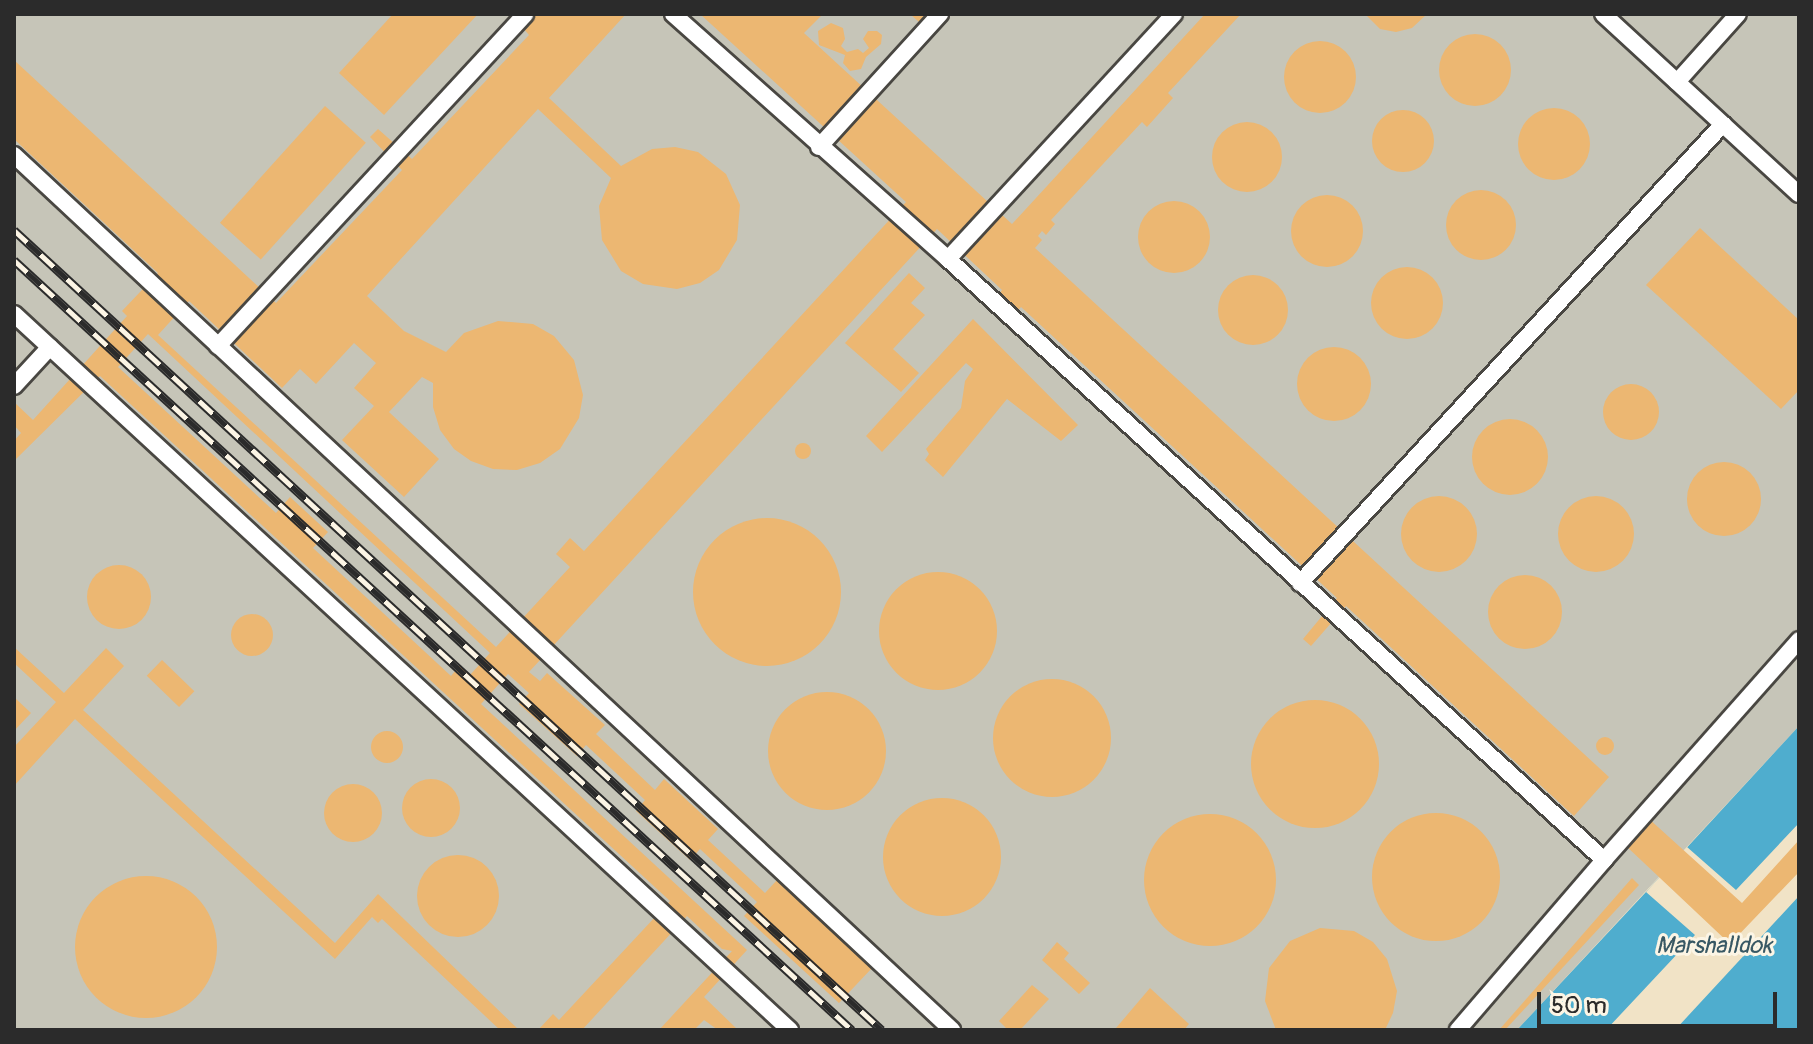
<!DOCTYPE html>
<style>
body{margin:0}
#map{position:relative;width:1813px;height:1044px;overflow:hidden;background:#f1e3c6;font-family:Pangolin,sans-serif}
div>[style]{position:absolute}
.industrial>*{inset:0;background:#c6c5b8}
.water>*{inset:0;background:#4fadce}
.pier>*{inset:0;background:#f1e3c6}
.building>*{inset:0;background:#ecb772;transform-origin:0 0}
.round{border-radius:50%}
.roads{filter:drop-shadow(2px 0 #494742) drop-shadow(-2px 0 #494742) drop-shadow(0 2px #494742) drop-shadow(0 -2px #494742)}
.lane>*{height:16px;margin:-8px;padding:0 8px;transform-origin:8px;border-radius:8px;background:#fff}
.rail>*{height:9px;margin-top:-4.5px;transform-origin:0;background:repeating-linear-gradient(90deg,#fcf5e5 0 18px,#2b2b2b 0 36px);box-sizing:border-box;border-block:2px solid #2b2b2b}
span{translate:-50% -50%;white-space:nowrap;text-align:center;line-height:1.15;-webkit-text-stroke:6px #fcf5e5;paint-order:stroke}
.water-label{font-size:24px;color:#385864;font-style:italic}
.frame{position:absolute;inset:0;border:16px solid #2b2b2b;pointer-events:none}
.scale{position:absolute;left:1537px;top:992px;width:240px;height:36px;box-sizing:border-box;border:4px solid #2b2b2b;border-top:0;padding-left:10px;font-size:24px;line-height:28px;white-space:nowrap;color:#2b2b2b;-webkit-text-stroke:6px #fcf5e5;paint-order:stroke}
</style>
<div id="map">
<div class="industrial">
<i style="clip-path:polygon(14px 14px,1799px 14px,1799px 726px,1517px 1030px,14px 1030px)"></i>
</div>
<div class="water">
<i style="clip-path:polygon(1799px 726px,1799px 1030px,1517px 1030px,1646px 892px)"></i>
</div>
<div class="pier">
<i style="clip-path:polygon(1799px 823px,1799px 896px,1675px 1030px,1606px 1030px,1695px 935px,1646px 892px,1687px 847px,1736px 890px)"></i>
</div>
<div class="building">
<i style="clip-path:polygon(393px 14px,478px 14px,384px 115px,339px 73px)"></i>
<i style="clip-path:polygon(evenodd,511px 14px,626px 14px,549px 98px,621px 166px,652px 149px,675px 147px,698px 152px,726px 174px,740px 205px,737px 240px,719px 270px,700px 283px,677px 289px,643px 284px,621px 271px,602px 240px,599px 206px,611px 178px,538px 109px,367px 296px,404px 331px,446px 352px,464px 333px,498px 321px,533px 324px,554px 336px,574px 360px,583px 395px,579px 418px,560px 449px,540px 463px,517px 470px,493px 469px,471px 461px,454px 449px,440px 430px,433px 407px,433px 383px,422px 377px,389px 412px,439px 459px,404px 497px,342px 440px,374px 406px,354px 388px,376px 363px,354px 343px,316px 384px,300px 369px,282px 388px,189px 301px,158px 335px,496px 647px,570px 567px,556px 554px,570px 538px,584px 551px,906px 202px,700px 14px,823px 14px,804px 33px,1012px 224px,1205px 14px,1241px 14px,1168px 93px,1173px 98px,1147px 127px,1142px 122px,1051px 220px,1055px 224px,1046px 235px,1042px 231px,1038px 236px,1042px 240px,1035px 248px,1609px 777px,1574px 816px,1346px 606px,1311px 646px,1303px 639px,1337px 598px,1021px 307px,1016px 313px,998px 296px,1002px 290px,937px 229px,529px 672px,540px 681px,547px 673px,605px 725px,596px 734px,655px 790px,664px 779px,718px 829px,708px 840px,765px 893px,777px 880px,872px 968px,839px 1003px,744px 916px,757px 902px,700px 849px,690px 860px,636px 811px,645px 800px,586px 745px,577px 756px,519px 704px,529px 693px,508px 674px,481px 704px,747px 950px,704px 997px,738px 1030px,718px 1030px,704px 1020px,694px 1030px,659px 1030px,732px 951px,722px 949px,687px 916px,582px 1030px,538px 1030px,553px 1014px,559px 1020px,670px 901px,100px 376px,14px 461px,14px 441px,21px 433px,14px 425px,14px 402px,33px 420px,127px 316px,122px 311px,158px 273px,14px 139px,14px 60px,276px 303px,402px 170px,370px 137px,378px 129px,412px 159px,529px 35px,511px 14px,148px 334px,490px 653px,470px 675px,460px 665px,451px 676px,313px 548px,328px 532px,290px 497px,276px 513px,118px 367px,148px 334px)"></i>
<i style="clip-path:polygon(910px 14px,926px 14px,919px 22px)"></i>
<i style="clip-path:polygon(1365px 14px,1427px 14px,1412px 28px,1396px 32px,1380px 29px)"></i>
<i style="clip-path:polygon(831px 23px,843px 28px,845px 39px,841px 46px,847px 52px,858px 49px,863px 53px,869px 48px,863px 39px,868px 31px,877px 31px,882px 35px,881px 44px,866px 57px,861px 69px,850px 71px,843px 63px,845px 55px,819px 45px,818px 31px)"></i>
<i class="round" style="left:1439px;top:34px;width:72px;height:72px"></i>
<i class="round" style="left:1284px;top:41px;width:72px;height:72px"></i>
<i style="left:325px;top:106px;width:55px;height:157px;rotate:42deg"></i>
<i class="round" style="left:1518px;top:108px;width:72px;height:72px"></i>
<i class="round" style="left:1372px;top:110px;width:62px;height:62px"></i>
<i class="round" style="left:1212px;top:122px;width:70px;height:70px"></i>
<i class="round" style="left:1446px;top:190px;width:70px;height:70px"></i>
<i class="round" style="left:1291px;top:195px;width:72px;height:72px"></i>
<i class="round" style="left:1138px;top:201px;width:72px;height:72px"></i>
<i style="clip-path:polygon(1700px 228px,1799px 320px,1799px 390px,1781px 409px,1646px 285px)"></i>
<i class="round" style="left:1371px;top:267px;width:72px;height:72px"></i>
<i style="clip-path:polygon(909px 273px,925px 288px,911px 303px,925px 315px,893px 349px,919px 373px,901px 392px,845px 343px)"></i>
<i class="round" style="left:1218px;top:275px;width:70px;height:70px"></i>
<i style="clip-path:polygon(973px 319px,1078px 425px,1061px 441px,1007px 399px,943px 477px,925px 460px,929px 454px,926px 449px,961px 408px,965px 381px,973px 369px,966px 363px,882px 452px,866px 436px)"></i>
<i class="round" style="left:1297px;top:347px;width:74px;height:74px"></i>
<i class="round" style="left:1603px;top:384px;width:56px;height:56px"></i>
<i class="round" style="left:1472px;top:419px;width:76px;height:76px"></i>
<i class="round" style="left:795px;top:443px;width:16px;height:16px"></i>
<i class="round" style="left:1687px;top:462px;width:74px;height:74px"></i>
<i class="round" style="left:1401px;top:496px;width:76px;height:76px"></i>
<i class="round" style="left:1558px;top:496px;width:76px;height:76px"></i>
<i class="round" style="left:693px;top:518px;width:148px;height:148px"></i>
<i class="round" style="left:87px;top:565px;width:64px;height:64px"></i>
<i class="round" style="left:879px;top:572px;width:118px;height:118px"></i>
<i class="round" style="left:1488px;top:575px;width:74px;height:74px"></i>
<i class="round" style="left:231px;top:614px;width:42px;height:42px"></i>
<i style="clip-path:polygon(14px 647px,64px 693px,106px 648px,124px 666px,83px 710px,335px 943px,378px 894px,519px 1030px,500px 1030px,382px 919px,378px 923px,372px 917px,335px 959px,75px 719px,14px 786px,14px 747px,56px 702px,14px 663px)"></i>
<i style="left:162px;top:660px;width:45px;height:22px;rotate:44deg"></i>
<i class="round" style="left:993px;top:679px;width:118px;height:118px"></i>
<i class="round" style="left:768px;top:692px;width:118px;height:118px"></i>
<i style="clip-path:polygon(14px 697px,31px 713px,14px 731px)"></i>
<i class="round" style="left:1251px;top:700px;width:128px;height:128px"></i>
<i class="round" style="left:371px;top:731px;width:32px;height:32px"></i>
<i class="round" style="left:1596px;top:737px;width:18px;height:18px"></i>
<i class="round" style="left:402px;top:779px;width:58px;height:58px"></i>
<i class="round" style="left:324px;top:784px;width:58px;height:58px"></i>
<i class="round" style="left:883px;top:798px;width:118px;height:118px"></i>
<i class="round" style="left:1372px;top:813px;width:128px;height:128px"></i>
<i class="round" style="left:1144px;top:814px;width:132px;height:132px"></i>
<i style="clip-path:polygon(1648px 818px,1742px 903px,1799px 840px,1799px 872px,1730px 944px,1625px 845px)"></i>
<i class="round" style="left:417px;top:855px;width:82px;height:82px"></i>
<i class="round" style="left:75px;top:876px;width:142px;height:142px"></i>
<i style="clip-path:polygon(1632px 878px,1639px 885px,1505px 1030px,1499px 1030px)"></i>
<i style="clip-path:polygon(1320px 928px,1354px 931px,1373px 942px,1387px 959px,1397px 991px,1393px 1013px,1385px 1030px,1276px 1030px,1265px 1001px,1269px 968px,1290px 941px)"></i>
<i style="clip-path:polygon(1057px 942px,1069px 953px,1064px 959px,1090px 983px,1079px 994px,1042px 960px)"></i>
<i style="clip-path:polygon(1032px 985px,1049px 999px,1020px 1030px,1008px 1030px,999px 1021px)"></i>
<i style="clip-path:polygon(1150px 988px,1189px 1024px,1184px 1030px,1116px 1028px)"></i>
</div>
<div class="roads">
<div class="lane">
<i style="left:673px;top:14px;width:368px;rotate:41.7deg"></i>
<i style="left:948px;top:259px;width:890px;rotate:42.49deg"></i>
<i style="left:1604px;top:860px;width:224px;rotate:130.7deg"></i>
<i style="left:1603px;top:14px;width:266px;rotate:42.6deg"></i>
<i style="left:1677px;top:82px;width:91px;rotate:-48.1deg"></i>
<i style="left:819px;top:147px;width:180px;rotate:-47.7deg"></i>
<i style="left:14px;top:155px;width:1283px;rotate:43.01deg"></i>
<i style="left:948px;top:259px;width:333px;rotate:-47.3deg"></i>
<i style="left:14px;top:314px;width:1056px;rotate:42.7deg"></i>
<i style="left:218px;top:346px;width:452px;rotate:-47.2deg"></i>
<i style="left:14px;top:386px;width:53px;rotate:-47.3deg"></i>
<i style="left:1300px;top:583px;width:624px;rotate:-47.34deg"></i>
<i style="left:1604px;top:860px;width:294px;rotate:-48.4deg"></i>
</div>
</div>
<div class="rail">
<i style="left:14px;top:230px;width:1180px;rotate:42.67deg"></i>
<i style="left:14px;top:260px;width:1138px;rotate:42.58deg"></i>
</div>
<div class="water-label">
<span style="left:1714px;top:946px">Marshalldok</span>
</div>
<div class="frame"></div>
<div class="scale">50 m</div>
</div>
